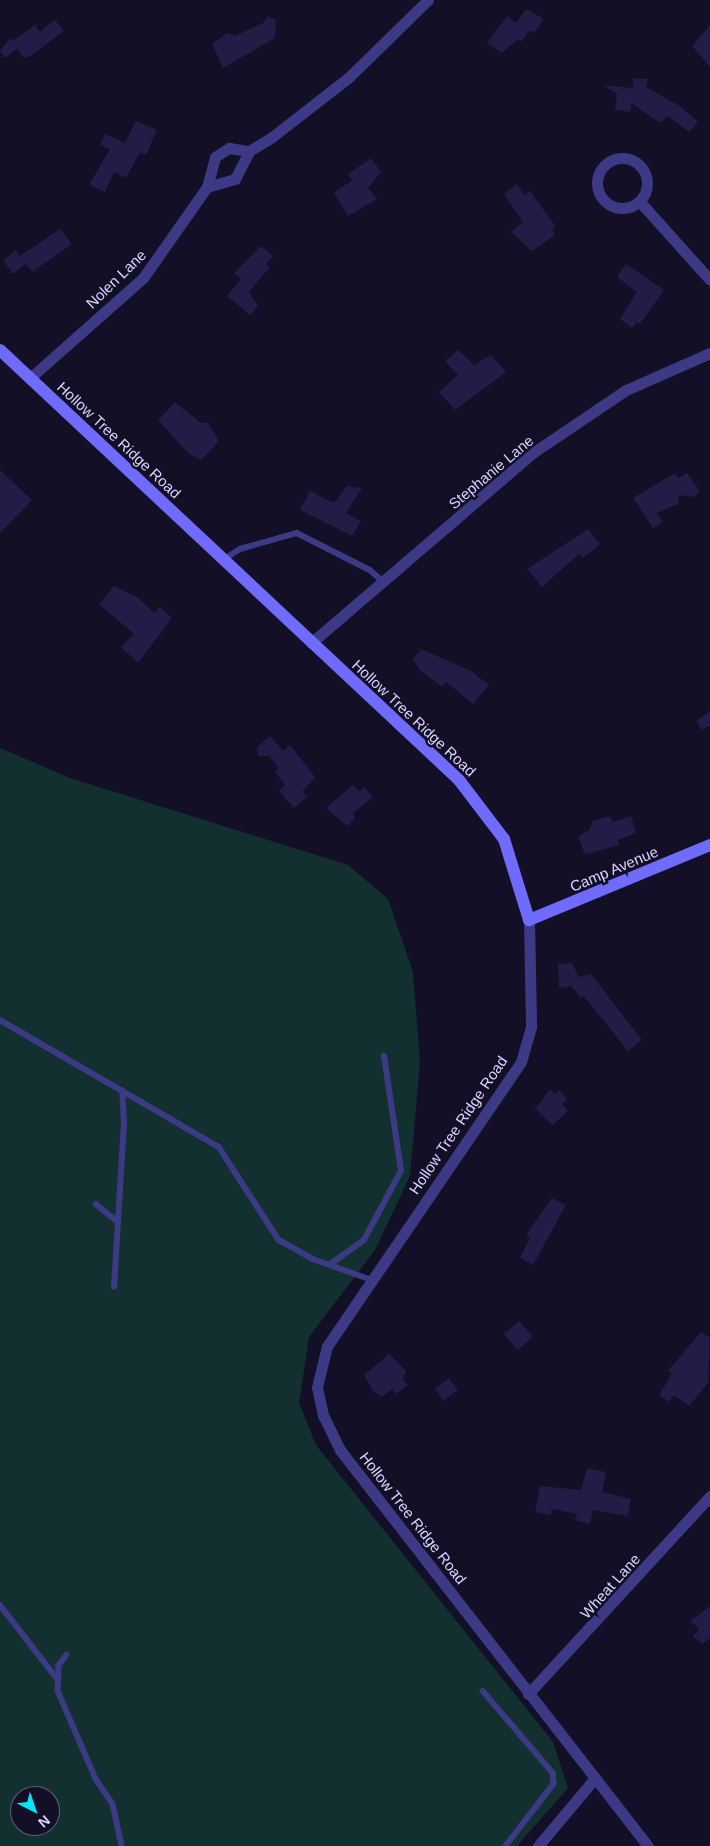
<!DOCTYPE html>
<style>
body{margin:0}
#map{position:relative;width:710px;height:1846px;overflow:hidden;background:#130f26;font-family:Arial,sans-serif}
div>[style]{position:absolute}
.green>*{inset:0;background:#12302f}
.building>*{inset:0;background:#241b47;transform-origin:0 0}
.lane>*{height:5.5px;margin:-2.75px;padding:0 2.75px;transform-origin:2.75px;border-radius:2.75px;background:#3d3a85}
.street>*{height:11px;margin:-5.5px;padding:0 5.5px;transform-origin:5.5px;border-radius:5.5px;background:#3d3a85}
.street>.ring{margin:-5.5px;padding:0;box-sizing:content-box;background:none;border:11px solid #3d3a85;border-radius:50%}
.secondary>*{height:12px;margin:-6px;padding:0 6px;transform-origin:6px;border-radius:6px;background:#6f6bff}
span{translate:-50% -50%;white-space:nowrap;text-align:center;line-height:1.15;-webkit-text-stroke:5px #130f26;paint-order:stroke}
.street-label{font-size:15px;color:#d9d4ff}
.north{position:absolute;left:10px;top:1786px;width:50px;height:50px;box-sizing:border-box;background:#130f26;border:1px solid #625e7d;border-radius:50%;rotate:139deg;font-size:14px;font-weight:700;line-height:20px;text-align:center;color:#d9d4ff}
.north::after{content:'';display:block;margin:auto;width:18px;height:22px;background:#00e5ff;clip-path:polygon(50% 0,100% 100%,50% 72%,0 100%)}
</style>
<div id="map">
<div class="green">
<i style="clip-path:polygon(evenodd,0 748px,70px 778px,348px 865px,388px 899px,413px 972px,420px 1062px,410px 1176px,375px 1250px,309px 1337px,299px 1403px,316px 1445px,553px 1742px,568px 1788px,517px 1846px,0 1846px,0 748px,20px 1796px,50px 1796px,50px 1826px,20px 1826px,20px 1796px)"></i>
</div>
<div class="building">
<i style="clip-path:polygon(526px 9px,544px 19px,534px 33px,530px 30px,521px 42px,518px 39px,502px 53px,487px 43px,507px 16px,516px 23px)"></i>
<i style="clip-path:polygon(268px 16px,276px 20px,275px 38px,223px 68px,212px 44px,227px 33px,235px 36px,263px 23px)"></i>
<i style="clip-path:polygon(55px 20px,64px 31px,30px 56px,24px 58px,17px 49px,5px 58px,0 51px,10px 38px,13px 41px,35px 25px,40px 32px)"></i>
<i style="clip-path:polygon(710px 25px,710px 67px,692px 46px)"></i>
<i style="clip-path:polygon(633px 78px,648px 79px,646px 87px,680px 106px,698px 122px,689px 132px,667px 116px,660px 123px,631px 103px,631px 112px,615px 110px,617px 94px,603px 85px,633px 88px)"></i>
<i style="clip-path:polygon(136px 121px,157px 130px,146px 155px,140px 152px,126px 178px,114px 172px,105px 192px,89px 185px,110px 149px,100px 145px,105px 134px,125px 143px)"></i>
<i style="clip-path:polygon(371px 158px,381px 172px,368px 188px,377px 199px,348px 216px,334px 193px,352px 180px,348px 174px)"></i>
<i style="clip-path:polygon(517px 184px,524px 195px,530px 191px,556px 227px,552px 230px,555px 235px,532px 251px,511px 232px,523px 222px,504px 194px)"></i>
<i style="clip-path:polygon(60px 229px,72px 244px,32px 272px,26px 264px,13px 274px,3px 260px,16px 250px,20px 256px)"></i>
<i style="clip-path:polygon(261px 246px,273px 256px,266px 264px,270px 267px,249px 292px,258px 306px,250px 315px,227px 296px,241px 279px,234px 273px)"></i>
<i style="clip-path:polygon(626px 264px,664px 290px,640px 324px,637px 322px,632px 328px,620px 319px,637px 292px,617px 277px)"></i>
<i style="clip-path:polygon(458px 350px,474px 365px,491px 355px,506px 372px,455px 410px,439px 392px,458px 375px,445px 361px)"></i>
<i style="clip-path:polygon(175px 402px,201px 423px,208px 423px,219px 441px,201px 460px,190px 455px,158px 420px)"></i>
<i style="clip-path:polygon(0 470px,32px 500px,0 533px)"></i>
<i style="clip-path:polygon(675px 473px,679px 478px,687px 473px,700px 492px,693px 497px,679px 495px,678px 504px,657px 513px,663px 522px,653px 528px,633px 498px)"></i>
<i style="clip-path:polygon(347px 486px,362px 488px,346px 513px,361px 521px,352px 536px,300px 510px,310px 491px,334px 503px)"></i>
<i style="clip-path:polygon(588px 529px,600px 544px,583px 558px,579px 554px,542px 587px,527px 569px)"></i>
<i style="clip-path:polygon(114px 586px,137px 597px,154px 613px,160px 607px,172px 618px,138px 663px,121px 647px,134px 634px,99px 604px)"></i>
<i style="clip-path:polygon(421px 649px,471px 671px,489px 685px,473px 704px,446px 682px,442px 687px,420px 670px,413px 659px)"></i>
<i style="clip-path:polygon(710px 711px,710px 725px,702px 730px,696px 721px)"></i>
<i style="clip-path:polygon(270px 736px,283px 751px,290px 745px,315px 777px,302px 792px,307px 797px,294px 808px,279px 791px,285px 785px,275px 771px,279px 768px,269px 756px,258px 756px,257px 747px)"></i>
<i style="clip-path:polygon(353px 785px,359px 791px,364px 787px,373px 797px,353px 813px,355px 819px,347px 826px,326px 808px)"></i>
<i style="clip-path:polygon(610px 816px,613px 822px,631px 816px,636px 833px,618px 840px,620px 845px,585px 854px,578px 837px,589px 830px,593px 821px)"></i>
<i style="clip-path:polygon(572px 963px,579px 977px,591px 974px,642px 1040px,628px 1051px,583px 995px,582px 999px,571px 986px,559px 988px,558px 964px)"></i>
<i style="clip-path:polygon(550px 1089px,555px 1094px,559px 1090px,567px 1099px,562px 1104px,568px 1111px,553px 1125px,535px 1109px)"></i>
<i style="clip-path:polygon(552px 1198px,566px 1205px,533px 1265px,520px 1258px,530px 1237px,526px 1235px)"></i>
<i style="left:519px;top:1321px;width:21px;height:20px;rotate:49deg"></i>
<i style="clip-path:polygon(701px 1332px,710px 1338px,708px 1383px,689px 1406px,674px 1395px,669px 1402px,659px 1395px,672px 1374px,668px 1371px)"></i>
<i style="clip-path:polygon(389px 1354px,406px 1371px,403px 1379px,408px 1385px,396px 1394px,392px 1389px,382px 1397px,373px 1391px,364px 1375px)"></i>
<i style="left:449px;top:1378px;width:15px;height:18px;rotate:53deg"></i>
<i style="clip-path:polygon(587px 1468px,606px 1472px,602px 1492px,631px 1499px,628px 1516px,593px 1510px,590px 1524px,575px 1520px,577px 1514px,552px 1509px,551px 1515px,535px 1512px,540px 1486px,581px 1490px)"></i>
<i style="clip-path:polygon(710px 1606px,710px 1638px,702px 1644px,693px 1636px,699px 1629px,690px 1621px)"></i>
</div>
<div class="lane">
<i style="left:223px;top:560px;width:20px;rotate:-33deg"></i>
<i style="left:240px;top:549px;width:59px;rotate:-15.7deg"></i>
<i style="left:297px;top:533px;width:82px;rotate:26.9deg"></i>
<i style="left:370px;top:570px;width:18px;rotate:41deg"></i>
<i style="left:0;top:1020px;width:253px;rotate:30.1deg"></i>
<i style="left:219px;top:1147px;width:111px;rotate:57.2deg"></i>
<i style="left:279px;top:1240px;width:39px;rotate:29deg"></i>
<i style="left:313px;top:1259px;width:63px;rotate:19.6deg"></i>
<i style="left:96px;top:1204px;width:27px;rotate:39deg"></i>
<i style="left:329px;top:1265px;width:43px;rotate:-35.5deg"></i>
<i style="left:364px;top:1240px;width:78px;rotate:-61.8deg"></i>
<i style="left:401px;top:1171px;width:116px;rotate:-98.4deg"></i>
<i style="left:114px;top:1287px;width:163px;rotate:-86.5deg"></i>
<i style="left:124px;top:1124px;width:33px;rotate:-93deg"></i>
<i style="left:0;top:1605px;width:91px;rotate:52.1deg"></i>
<i style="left:67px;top:1655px;width:14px;rotate:126deg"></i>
<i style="left:59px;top:1666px;width:25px;rotate:92deg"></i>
<i style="left:58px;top:1691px;width:96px;rotate:66.6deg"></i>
<i style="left:96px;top:1779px;width:30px;rotate:56deg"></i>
<i style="left:113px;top:1804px;width:43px;rotate:77.9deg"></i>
<i style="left:483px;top:1691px;width:108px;rotate:49.5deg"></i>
<i style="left:553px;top:1773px;width:11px;rotate:85deg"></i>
<i style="left:554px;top:1784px;width:78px;rotate:127.7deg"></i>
</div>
<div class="street">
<i class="ring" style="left:597px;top:158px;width:39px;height:39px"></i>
<i style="left:207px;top:187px;width:29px;rotate:-16deg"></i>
<i style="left:235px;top:179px;width:31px;rotate:-63deg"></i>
<i style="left:641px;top:203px;width:103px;rotate:48.1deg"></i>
<i style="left:30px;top:378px;width:151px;rotate:-41.5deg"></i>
<i style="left:143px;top:278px;width:111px;rotate:-54.9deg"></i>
<i style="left:207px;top:187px;width:31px;rotate:-75deg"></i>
<i style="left:215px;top:157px;width:17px;rotate:-33deg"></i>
<i style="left:229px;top:148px;width:20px;rotate:9deg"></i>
<i style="left:249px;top:151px;width:27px;rotate:-31deg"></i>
<i style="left:272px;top:137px;width:98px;rotate:-37.9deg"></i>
<i style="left:349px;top:77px;width:110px;rotate:-44.3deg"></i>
<i style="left:311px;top:643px;width:294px;rotate:-40.6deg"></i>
<i style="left:534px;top:452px;width:111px;rotate:-34deg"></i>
<i style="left:626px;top:390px;width:92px;rotate:-23.8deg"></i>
<i style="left:529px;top:920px;width:107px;rotate:88.9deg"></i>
<i style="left:531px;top:1027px;width:36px;rotate:106deg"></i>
<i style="left:521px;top:1062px;width:344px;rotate:124.3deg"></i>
<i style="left:327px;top:1346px;width:42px;rotate:103.7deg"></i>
<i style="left:317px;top:1387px;width:29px;rotate:78deg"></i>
<i style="left:323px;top:1415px;width:39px;rotate:64deg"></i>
<i style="left:340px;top:1450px;width:502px;rotate:52.13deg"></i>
<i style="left:528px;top:1694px;width:269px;rotate:-47.4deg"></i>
<i style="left:538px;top:1846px;width:89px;rotate:-50deg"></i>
</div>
<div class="secondary">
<i style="left:0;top:350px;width:629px;rotate:43.13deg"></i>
<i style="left:459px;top:780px;width:74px;rotate:52.7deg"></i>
<i style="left:504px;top:839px;width:85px;rotate:72.8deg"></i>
<i style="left:529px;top:920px;width:196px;rotate:-22.5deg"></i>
</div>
<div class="street-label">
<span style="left:116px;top:279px;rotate:-44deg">Nolen Lane</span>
<span style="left:119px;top:440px;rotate:43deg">Hollow Tree Ridge Road</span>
<span style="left:491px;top:472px;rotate:-40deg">Stephanie Lane</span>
<span style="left:414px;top:718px;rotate:43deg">Hollow Tree Ridge Road</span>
<span style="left:614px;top:869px;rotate:-23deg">Camp Avenue</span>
<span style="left:458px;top:1125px;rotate:-56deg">Hollow Tree Ridge Road</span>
<span style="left:413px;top:1518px;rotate:52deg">Hollow Tree Ridge Road</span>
<span style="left:610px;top:1586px;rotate:-48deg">Wheat Lane</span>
</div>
<div class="north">N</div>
</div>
